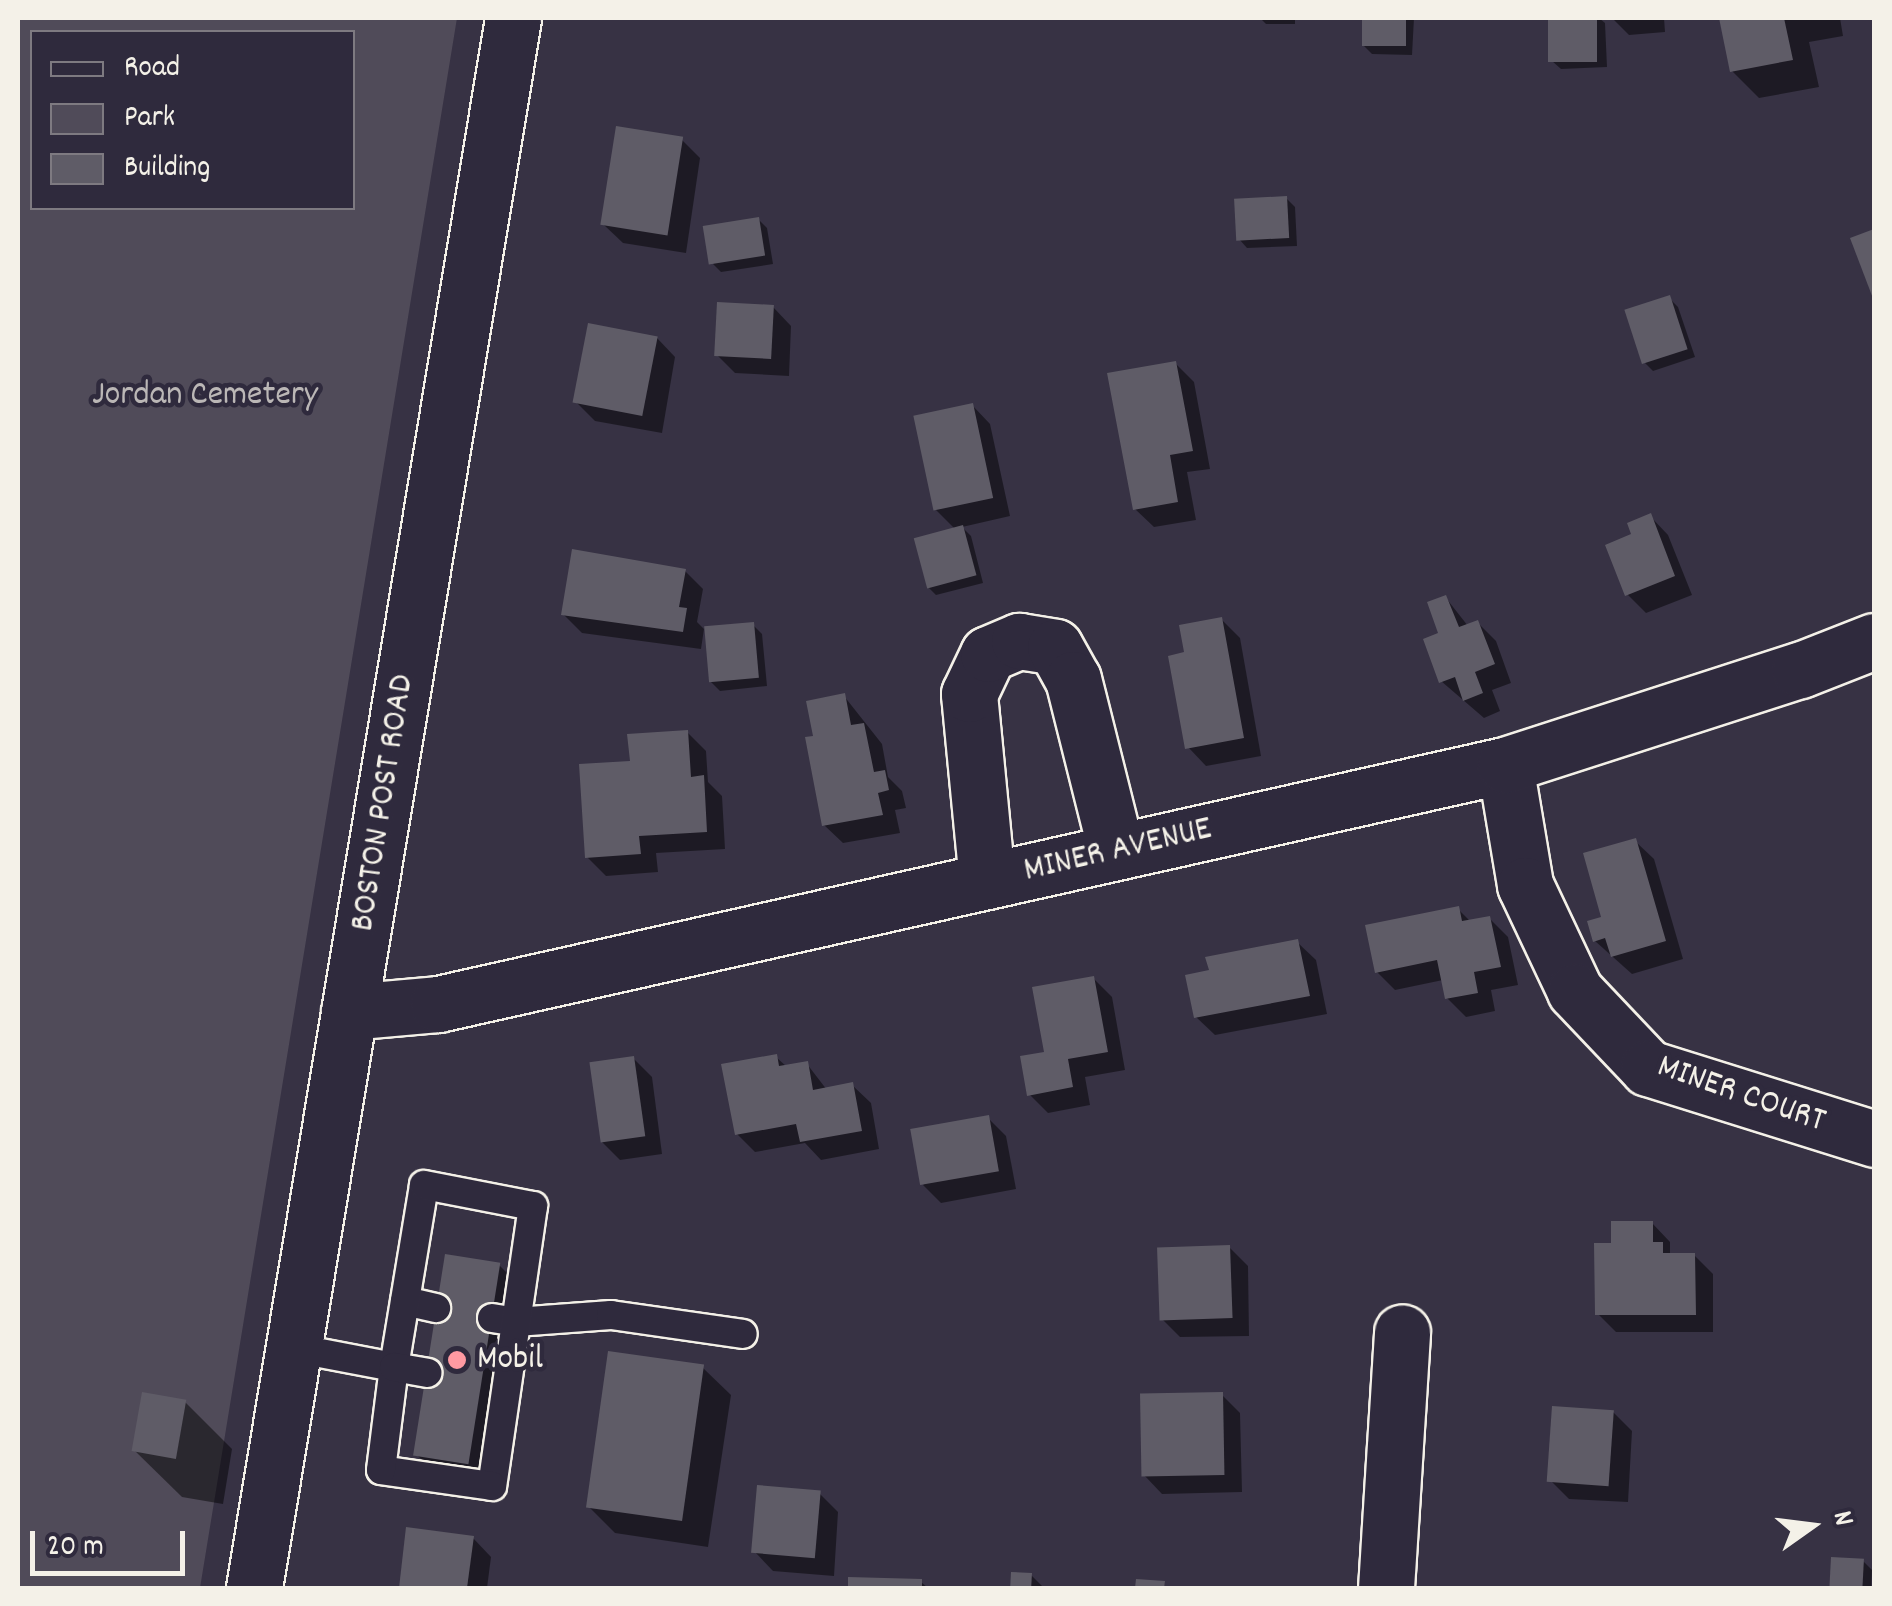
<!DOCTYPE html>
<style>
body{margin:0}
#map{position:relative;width:1892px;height:1606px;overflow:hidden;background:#373244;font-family:Dekko,sans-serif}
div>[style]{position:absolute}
.green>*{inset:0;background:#504b59}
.shadow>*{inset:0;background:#0007}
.building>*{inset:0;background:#5f5c67;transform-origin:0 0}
.roads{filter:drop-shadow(2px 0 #f4f1e8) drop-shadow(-2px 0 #f4f1e8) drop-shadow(0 2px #f4f1e8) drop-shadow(0 -2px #f4f1e8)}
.lane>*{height:28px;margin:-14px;padding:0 14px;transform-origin:14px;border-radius:14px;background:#2f2a3d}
.street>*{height:55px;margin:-27.5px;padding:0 27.5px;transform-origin:27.5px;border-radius:27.5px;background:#2f2a3d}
.primary>*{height:55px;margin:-27.5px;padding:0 27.5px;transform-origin:27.5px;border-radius:27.5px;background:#2f2a3d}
.dots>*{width:28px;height:28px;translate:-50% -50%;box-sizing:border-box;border:5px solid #2f2a3d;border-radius:50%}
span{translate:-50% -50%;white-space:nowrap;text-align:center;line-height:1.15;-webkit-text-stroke:9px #2f2a3d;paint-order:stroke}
.park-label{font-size:35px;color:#bbb7b6}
.street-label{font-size:35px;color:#f4f1e8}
.poi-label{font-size:35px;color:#f4f1e8}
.left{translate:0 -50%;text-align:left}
.frame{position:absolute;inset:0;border:20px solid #f4f1e8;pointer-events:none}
.legend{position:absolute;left:30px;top:30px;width:325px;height:180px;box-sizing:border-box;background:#2f2a3d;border:2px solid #7e7a81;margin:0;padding:12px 18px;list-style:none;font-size:30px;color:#f4f1e8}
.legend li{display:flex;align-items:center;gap:20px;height:50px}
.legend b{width:50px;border:2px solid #7e7a81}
.north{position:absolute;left:1762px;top:1476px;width:100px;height:100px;-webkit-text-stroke:8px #2f2a3d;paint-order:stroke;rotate:76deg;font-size:28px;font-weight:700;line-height:40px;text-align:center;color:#f4f1e8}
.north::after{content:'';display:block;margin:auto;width:35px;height:45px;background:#f4f1e8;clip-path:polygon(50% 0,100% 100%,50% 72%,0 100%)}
.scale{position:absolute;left:30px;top:1531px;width:155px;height:45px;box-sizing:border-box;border:5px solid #f4f1e8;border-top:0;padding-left:12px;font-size:30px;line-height:35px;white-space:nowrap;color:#f4f1e8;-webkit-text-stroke:8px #2f2a3d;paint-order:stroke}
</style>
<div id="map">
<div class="green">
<i style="clip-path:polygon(evenodd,18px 18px,457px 18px,200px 1588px,18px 1588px,18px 18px,32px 32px,352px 32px,352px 208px,32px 208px,32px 32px)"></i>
</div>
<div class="shadow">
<i style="clip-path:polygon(1260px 18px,1295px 18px,1295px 24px,1266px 24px)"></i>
<i style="clip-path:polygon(1365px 18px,1414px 18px,1412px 55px,1372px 54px,1363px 45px)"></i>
<i style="clip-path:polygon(1550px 18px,1599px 18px,1605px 23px,1607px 67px,1561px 69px,1552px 61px)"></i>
<i style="clip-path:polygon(1612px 18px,1664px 18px,1665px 32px,1629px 35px)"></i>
<i style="clip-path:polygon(1722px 18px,1840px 18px,1843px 36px,1809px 42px,1819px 87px,1759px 98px,1732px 71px)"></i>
<i style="clip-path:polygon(682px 140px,700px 158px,686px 253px,623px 243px,604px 225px)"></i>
<i style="clip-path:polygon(1286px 198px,1295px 207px,1297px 246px,1247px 248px,1239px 239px)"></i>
<i style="clip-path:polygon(758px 219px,767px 228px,773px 264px,721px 272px,713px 264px)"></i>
<i style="clip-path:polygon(1669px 298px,1678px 307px,1695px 357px,1653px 371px,1645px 363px)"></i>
<i style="clip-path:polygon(773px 307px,791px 326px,789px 376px,735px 373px,717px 355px)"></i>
<i style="clip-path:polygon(657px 338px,675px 357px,662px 433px,595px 421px,577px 403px)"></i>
<i style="clip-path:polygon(1175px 363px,1194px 382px,1210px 469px,1187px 472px,1196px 520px,1154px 527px,1135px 509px)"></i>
<i style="clip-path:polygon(972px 405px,990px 424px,1010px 516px,962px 527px,971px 536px,983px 583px,936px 595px,927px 586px,955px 529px,936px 510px)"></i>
<i style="clip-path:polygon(1650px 516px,1668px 535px,1692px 595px,1646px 613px,1628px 595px,1634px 536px)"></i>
<i style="clip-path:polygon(685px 571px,703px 589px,697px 622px,704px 629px,701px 649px,582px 633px,563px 614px)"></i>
<i style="clip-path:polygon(1446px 598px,1468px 626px,1478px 623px,1496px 641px,1511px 683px,1492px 690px,1500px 711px,1484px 718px,1441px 681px)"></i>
<i style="clip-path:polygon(1221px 619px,1240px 638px,1261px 756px,1206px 766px,1188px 747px,1187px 654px)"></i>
<i style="clip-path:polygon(753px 625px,762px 634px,767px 686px,720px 691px,711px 682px)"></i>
<i style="clip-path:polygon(844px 696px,882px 744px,888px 777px,902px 791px,906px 808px,895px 810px,900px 833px,843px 843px,824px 825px,816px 738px)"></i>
<i style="clip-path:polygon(687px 732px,706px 751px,708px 782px,722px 796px,725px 849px,656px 853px,658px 872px,606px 876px,587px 857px,632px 763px)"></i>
<i style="clip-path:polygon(1635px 841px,1654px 859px,1683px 959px,1632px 974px,1595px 941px)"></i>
<i style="clip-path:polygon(1458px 909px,1471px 922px,1490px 919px,1508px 937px,1518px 985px,1491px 990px,1495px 1011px,1466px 1017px,1447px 998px,1443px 980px,1395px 990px,1377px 972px)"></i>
<i style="clip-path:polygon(1297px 942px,1316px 960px,1327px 1014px,1215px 1035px,1196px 1017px,1212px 972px)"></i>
<i style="clip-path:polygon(1093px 978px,1112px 997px,1125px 1070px,1085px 1077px,1090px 1105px,1048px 1113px,1029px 1094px,1046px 1054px)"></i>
<i style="clip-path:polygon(776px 1057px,787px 1067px,807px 1064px,827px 1090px,852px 1085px,871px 1103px,879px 1149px,821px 1160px,805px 1143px,755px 1152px,737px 1134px)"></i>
<i style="clip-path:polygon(633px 1058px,652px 1077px,662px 1154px,620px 1160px,602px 1142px)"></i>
<i style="clip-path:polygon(988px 1118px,1006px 1136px,1016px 1189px,941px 1203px,923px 1185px)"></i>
<i style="clip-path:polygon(1652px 1223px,1670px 1242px,1670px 1253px,1694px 1255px,1713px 1274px,1713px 1332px,1616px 1332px,1598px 1314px,1613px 1246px)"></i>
<i style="clip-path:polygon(1229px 1247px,1248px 1266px,1249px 1336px,1180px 1337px,1161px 1318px)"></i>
<i style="clip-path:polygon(499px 1265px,518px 1284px,488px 1481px,435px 1473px,417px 1455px)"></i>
<i style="clip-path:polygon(703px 1368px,731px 1395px,708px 1547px,615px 1533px,588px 1506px)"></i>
<i style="clip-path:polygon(1222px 1395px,1240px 1413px,1242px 1492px,1162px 1494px,1144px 1475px)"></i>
<i style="clip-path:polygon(185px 1402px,232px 1449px,223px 1504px,182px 1497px,134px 1450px)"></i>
<i style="clip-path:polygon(1613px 1412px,1632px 1431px,1628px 1502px,1569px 1499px,1551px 1481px)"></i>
<i style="clip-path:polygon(819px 1493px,838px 1512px,834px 1576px,773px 1571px,755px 1552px)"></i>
<i style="clip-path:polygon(409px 1530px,473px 1538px,491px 1557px,487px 1588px,401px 1588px)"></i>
<i style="clip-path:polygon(1833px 1560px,1863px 1561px,1872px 1570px,1871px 1588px,1831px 1588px)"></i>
<i style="clip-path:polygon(1014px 1575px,1031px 1575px,1044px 1588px,1013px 1588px)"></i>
<i style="clip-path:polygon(851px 1579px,921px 1582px,928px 1588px,850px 1588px)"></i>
</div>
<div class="building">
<i style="left:1362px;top:18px;width:44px;height:28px"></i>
<i style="left:1548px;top:18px;width:49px;height:44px"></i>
<i style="clip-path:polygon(1719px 18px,1784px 18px,1793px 60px,1730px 72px)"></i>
<i style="left:616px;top:126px;width:68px;height:100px;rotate:9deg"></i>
<i style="left:1287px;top:196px;width:42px;height:53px;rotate:87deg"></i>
<i style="left:759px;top:217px;width:39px;height:57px;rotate:81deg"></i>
<i style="clip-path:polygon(1874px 229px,1874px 301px,1850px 238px)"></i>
<i style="left:1670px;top:295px;width:57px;height:48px;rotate:72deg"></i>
<i style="left:717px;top:302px;width:57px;height:54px;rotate:3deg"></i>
<i style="left:588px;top:323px;width:71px;height:81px;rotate:11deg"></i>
<i style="clip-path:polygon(1176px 361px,1193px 451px,1170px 455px,1178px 502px,1133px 510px,1107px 373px)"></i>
<i style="left:973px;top:403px;width:97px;height:61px;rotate:78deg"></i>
<i style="clip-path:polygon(1651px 513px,1675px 576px,1625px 596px,1605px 545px,1631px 534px,1627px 523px)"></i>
<i style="left:963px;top:525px;width:52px;height:51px;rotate:75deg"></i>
<i style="clip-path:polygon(572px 549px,686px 569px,679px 607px,687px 608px,683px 632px,561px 615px)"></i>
<i style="clip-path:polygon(1446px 595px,1459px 627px,1478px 620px,1495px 664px,1475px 672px,1483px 693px,1463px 701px,1455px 677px,1439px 683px,1423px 639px,1438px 633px,1427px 602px)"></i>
<i style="clip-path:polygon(1222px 617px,1244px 738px,1185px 749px,1168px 656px,1184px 652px,1179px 625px)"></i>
<i style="left:754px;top:622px;width:56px;height:50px;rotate:85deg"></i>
<i style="clip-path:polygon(845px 693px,851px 725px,864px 723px,874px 772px,885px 770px,889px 790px,878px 793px,883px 815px,822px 826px,805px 737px,813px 736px,806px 701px)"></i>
<i style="clip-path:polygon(688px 730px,691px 777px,704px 775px,707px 832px,639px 836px,641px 854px,585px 858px,579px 764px,630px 761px,627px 734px)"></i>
<i style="clip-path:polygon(1636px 838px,1666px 941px,1611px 957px,1605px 938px,1593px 942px,1587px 921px,1601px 917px,1583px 853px)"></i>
<i style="clip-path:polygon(1459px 906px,1462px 921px,1490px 916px,1501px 967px,1474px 972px,1478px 993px,1445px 999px,1437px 960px,1375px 973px,1365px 925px)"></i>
<i style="clip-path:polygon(1298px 939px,1310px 996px,1194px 1018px,1185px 975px,1209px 970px,1205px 957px)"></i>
<i style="clip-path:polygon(1094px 976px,1108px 1052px,1068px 1059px,1073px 1087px,1027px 1096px,1020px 1056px,1044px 1052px,1032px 987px)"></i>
<i style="clip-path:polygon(777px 1054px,779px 1066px,808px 1061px,813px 1090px,853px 1082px,862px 1131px,800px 1142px,796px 1124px,735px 1135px,721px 1064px)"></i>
<i style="left:634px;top:1056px;width:81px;height:45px;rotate:82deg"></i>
<i style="left:989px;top:1115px;width:57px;height:80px;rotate:80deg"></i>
<i style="clip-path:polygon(1611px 1221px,1653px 1221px,1653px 1242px,1663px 1242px,1663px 1253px,1695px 1253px,1696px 1315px,1595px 1315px,1594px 1243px,1611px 1243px)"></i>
<i style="left:1230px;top:1245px;width:73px;height:73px;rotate:88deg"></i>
<i style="left:445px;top:1254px;width:56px;height:204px;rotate:9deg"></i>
<i style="left:608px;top:1351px;width:97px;height:158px;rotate:8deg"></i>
<i style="left:142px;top:1392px;width:45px;height:60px;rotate:10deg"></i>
<i style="left:1223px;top:1392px;width:83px;height:83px;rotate:89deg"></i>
<i style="left:1552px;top:1406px;width:62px;height:76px;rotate:4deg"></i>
<i style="left:757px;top:1485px;width:64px;height:68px;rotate:5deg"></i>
<i style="clip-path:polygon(406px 1527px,474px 1536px,467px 1588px,399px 1588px)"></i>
<i style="left:1831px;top:1557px;width:33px;height:31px;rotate:3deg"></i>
<i style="left:1011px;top:1572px;width:21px;height:16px;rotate:3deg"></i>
<i style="clip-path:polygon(848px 1577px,922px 1579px,922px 1588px,848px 1588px)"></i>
<i style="clip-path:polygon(1136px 1579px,1165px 1581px,1164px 1588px,1135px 1588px)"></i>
</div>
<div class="roads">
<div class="lane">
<i style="left:405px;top:1301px;width:32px;rotate:13deg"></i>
<i style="left:492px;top:1318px;width:24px;rotate:9deg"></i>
<i style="left:516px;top:1322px;width:95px;rotate:-4.2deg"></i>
<i style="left:611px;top:1315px;width:133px;rotate:8.2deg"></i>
<i style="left:294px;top:1348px;width:102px;rotate:10.8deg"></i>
<i style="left:394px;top:1367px;width:184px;rotate:-80.6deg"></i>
<i style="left:424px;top:1185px;width:111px;rotate:10.9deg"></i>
<i style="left:533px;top:1206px;width:283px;rotate:98.3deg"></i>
<i style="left:492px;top:1486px;width:112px;rotate:-171.8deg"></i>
<i style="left:381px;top:1470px;width:104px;rotate:-82.8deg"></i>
<i style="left:394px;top:1367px;width:34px;rotate:10deg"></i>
</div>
<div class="street">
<i style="left:1505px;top:765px;width:122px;rotate:80.5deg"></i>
<i style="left:1525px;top:885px;width:117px;rotate:64.7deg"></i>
<i style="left:1575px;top:991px;width:106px;rotate:46.5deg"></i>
<i style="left:1648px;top:1068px;width:237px;rotate:17.4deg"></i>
<i style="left:987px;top:881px;width:188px;rotate:-95.5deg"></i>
<i style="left:969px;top:694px;width:44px;rotate:-64.6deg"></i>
<i style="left:988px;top:654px;width:34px;rotate:-23deg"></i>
<i style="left:1019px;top:641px;width:36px;rotate:9deg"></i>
<i style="left:1055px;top:647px;width:37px;rotate:61deg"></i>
<i style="left:1073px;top:679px;width:176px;rotate:75.9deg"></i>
<i style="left:349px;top:1012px;width:89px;rotate:-5.1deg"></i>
<i style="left:438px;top:1004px;width:1093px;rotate:-12.63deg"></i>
<i style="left:1505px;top:765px;width:310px;rotate:-17.9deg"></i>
<i style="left:1800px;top:670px;width:79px;rotate:-21.4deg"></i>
<i style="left:1386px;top:1588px;width:256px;rotate:-86.4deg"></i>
</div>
<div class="primary">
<i style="left:254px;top:1588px;width:1591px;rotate:-80.63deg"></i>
</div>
</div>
<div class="dots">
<i style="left:457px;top:1360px;background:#ff9aa2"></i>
</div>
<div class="park-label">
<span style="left:205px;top:396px">Jordan Cemetery</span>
</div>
<div class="street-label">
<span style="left:384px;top:803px;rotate:-81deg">BOSTON POST ROAD</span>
<span style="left:1118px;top:851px;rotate:-13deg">MINER AVENUE</span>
<span style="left:1741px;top:1095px;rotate:19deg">MINER COURT</span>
</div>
<div class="poi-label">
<span class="left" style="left:477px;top:1360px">Mobil</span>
</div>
<div class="frame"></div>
<ul class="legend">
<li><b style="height:12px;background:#2f2a3d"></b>Road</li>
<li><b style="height:28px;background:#504b59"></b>Park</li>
<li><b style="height:28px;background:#5f5c67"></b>Building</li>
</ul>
<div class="north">N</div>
<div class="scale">20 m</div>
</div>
